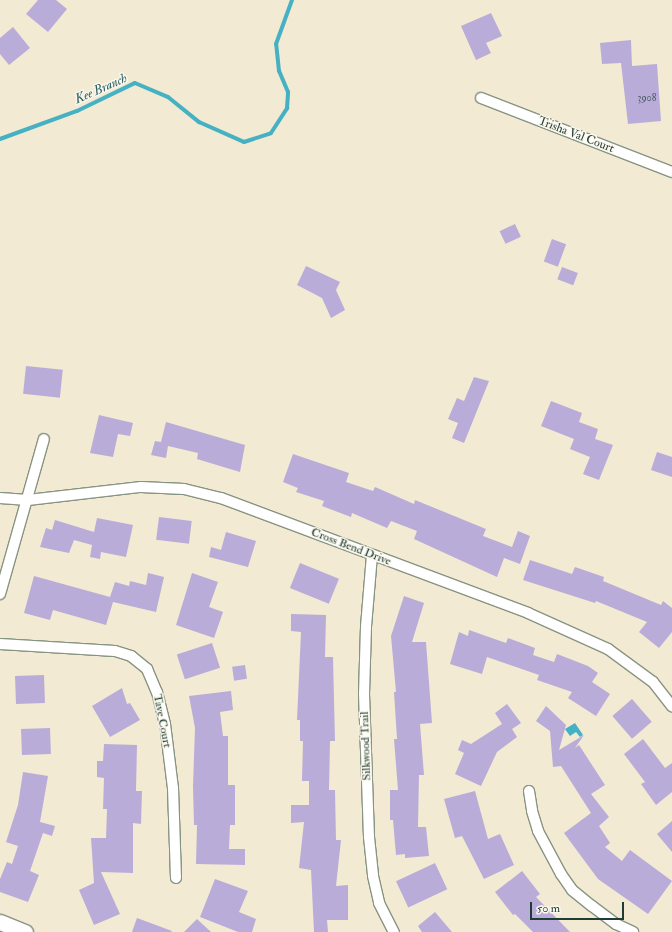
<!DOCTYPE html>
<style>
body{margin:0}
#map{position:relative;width:672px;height:932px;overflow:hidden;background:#f2ead2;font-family:"IM FELL Double Pica",serif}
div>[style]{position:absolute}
.water>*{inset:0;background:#45b1c3}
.stream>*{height:4px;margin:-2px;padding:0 2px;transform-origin:2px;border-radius:2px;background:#45b1c3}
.building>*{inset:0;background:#baacd8;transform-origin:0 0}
.roads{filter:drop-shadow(1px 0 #889483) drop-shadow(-1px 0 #889483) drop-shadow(0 1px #889483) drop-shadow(0 -1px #889483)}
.street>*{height:10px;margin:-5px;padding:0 5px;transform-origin:5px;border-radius:5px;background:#fff}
.secondary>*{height:15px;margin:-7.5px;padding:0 7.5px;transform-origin:7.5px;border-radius:7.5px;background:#fff}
span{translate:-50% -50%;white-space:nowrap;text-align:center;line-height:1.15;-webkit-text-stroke:3px #fbf7ec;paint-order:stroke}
.number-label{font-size:10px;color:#46595d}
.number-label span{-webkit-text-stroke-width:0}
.street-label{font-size:12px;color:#1f3d34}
.water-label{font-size:13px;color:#2a605f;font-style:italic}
.scale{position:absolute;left:530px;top:902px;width:94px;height:18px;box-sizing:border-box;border:2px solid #1f3d34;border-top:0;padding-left:5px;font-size:12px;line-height:14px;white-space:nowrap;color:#1f3d34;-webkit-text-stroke:3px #fbf7ec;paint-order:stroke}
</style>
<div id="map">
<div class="water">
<i style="clip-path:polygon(575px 723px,583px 735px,580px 737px,576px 732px,570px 736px,565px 729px)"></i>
</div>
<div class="stream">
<i style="left:0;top:139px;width:82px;rotate:-20deg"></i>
<i style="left:77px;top:111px;width:64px;rotate:-25.8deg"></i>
<i style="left:135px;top:83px;width:36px;rotate:23deg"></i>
<i style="left:168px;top:97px;width:40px;rotate:39deg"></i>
<i style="left:199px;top:122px;width:49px;rotate:24deg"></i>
<i style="left:244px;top:142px;width:28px;rotate:-18deg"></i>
<i style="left:271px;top:133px;width:30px;rotate:-57deg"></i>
<i style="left:287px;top:108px;width:16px;rotate:-86deg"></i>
<i style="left:288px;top:92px;width:23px;rotate:-113deg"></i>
<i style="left:279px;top:71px;width:27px;rotate:-96deg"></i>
<i style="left:276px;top:44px;width:47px;rotate:-70deg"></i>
</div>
<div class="building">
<i style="clip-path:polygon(38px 0,56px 0,67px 9px,48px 32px,26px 14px)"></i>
<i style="clip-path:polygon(491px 13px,502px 36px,486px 43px,491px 53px,476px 60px,461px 26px)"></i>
<i style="clip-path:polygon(13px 27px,30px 48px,9px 65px,0 54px,0 38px)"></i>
<i style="clip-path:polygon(631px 40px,632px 66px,657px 64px,661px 121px,628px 124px,621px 63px,602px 64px,600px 43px)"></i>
<i style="left:515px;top:224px;width:14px;height:17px;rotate:65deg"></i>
<i style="left:552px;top:239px;width:15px;height:24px;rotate:20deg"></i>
<i style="clip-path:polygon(306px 266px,340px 282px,336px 290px,345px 310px,331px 318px,322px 298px,297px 285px)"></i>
<i style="left:562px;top:267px;width:17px;height:13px;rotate:21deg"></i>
<i style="left:26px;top:366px;width:37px;height:28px;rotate:6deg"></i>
<i style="clip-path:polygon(474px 377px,489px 381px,464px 443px,452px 438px,458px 423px,448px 419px,457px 398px,464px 401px)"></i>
<i style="clip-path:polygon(551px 401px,582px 413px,579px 422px,598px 429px,595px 439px,613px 445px,599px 480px,583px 474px,590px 457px,570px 449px,574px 439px,541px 426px)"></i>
<i style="clip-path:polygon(99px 415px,133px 423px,130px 436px,118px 434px,113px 457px,90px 453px)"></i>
<i style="clip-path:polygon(166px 422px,245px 445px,240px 472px,197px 459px,198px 453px,168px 446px,166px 458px,151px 455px,155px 441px,161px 442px)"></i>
<i style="clip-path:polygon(657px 452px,672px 457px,672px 477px,651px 470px)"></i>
<i style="clip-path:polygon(293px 454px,349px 473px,346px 482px,373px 491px,375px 487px,414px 504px,415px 500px,486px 529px,483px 536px,512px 547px,518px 531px,530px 536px,520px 564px,504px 558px,497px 577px,414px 539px,417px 531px,391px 521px,387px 528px,352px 513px,351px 517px,322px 506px,324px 501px,296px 492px,298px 488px,283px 482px)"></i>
<i style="left:159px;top:517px;width:33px;height:23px;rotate:7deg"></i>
<i style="clip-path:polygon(97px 518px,133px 525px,126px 557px,101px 552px,100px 559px,90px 557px,92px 545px,74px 540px,69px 553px,40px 547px,46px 528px,52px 530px,55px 520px,94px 532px)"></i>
<i style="clip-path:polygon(226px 532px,256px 541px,248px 567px,209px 557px,211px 547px,221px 550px)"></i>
<i style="clip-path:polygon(530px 560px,572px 574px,575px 567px,604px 577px,603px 581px,661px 605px,663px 601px,672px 608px,672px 632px,659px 648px,639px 632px,647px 622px,596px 601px,595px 603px,523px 580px)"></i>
<i style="left:300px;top:563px;width:42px;height:27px;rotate:22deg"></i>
<i style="clip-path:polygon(148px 573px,164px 577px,156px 612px,113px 602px,106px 625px,53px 610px,50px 620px,24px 613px,34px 576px,110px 597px,115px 582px,129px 586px,130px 581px,146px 585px)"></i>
<i style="clip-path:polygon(192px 573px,218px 582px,209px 607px,223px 612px,214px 638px,176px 625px)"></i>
<i style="clip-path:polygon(404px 596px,424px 603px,412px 642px,426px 642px,432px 723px,420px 724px,424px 775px,419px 775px,418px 827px,426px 827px,429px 856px,405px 858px,405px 854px,396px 855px,393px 820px,390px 820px,390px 790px,398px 790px,394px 739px,397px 739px,394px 692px,396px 692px,391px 636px)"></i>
<i style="clip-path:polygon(291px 614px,326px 615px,325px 657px,333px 657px,335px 741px,330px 741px,329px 790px,335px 790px,336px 840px,341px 840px,336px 886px,348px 885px,348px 920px,327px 920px,328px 932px,314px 932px,311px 870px,299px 868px,304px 822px,291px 823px,291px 805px,309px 805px,309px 781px,302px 781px,303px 741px,300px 741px,300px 720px,297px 720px,301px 632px,291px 631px)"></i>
<i style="clip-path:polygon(469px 630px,506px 643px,508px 638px,535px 648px,533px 655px,554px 662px,557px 654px,588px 666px,598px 673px,592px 682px,610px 694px,596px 716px,568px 698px,572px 692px,537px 680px,539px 675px,487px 657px,482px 674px,450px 664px,459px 632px,468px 636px)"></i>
<i style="left:212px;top:643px;width:26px;height:37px;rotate:72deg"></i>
<i style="left:245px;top:665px;width:14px;height:13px;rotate:82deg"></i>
<i style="left:44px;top:675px;width:28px;height:29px;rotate:88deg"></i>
<i style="clip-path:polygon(122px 688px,127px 704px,130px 703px,140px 720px,110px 737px,92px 706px)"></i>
<i style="clip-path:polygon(231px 691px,233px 710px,220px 712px,223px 736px,228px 736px,228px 785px,235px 785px,235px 825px,230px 825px,229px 849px,245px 849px,245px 865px,196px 864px,197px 825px,194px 825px,193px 786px,195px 728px,189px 696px)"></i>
<i style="left:632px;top:699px;width:30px;height:26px;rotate:49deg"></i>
<i style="clip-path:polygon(507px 704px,521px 723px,512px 729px,517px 737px,497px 752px,481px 786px,455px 774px,464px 753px,458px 750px,462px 740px,471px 744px,502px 724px,495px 713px)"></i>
<i style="clip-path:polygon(546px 706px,566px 725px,559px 750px,584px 735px,575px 748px,579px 745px,605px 785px,591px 794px,609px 817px,599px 826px,610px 843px,605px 847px,622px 861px,630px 850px,672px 881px,648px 914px,598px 879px,564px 833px,591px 813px,561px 766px,553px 767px,550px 731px,536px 721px)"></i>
<i style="left:50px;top:728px;width:26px;height:29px;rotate:88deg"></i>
<i style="clip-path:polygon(643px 739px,665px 768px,672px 763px,672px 792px,656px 805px,641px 784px,645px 782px,624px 754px)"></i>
<i style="clip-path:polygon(104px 744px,137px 745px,136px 791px,142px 791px,141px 824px,133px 823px,133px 873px,101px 872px,120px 914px,94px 925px,79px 890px,94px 883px,91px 838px,106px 838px,107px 809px,103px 809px,104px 778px,97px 777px,97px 761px,103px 761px)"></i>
<i style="clip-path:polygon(23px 772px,48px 776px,40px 822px,55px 826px,52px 836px,43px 833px,30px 871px,39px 875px,28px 902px,0 892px,0 879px,7px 862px,12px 864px,18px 846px,6px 842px,18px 805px)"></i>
<i style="clip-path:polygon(475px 791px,488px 839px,500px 834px,514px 865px,484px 879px,462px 836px,455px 838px,444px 799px)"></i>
<i style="clip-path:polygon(672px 821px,672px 852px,657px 834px)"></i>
<i style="left:435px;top:863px;width:29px;height:43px;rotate:65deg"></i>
<i style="clip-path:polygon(522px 871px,540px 894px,536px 897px,570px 932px,533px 932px,515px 914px,513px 915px,495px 892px)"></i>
<i style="clip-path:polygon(215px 879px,248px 891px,239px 912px,256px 919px,252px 932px,238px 932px,200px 917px)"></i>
<i style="clip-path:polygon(435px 912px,452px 932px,422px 932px,418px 926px)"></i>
<i style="clip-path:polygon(137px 918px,172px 931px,171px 932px,132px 932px)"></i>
<i style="clip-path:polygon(197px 919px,211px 932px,184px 932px)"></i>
</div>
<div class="roads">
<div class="street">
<i style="left:481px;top:98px;width:205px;rotate:21.2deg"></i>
<i style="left:0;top:498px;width:28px;rotate:4deg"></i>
<i style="left:28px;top:500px;width:114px;rotate:-6.6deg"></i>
<i style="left:141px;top:487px;width:43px;rotate:2.7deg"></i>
<i style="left:184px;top:489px;width:38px;rotate:14deg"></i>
<i style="left:221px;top:498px;width:328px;rotate:20.5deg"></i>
<i style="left:528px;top:613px;width:88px;rotate:24.2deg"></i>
<i style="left:608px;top:649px;width:56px;rotate:36.3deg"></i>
<i style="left:653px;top:682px;width:31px;rotate:52deg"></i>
<i style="left:372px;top:555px;width:72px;rotate:94.8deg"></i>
<i style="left:366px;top:627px;width:67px;rotate:91.7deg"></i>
<i style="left:364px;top:694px;width:143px;rotate:88deg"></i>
<i style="left:369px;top:837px;width:39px;rotate:84deg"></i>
<i style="left:373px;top:876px;width:28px;rotate:77deg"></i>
<i style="left:379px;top:903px;width:33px;rotate:63deg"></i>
<i style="left:0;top:594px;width:161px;rotate:-74.2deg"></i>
<i style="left:0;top:644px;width:115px;rotate:3.5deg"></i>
<i style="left:115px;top:651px;width:17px;rotate:17deg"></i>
<i style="left:131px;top:656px;width:21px;rotate:39deg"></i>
<i style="left:147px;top:669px;width:25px;rotate:67deg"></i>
<i style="left:157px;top:692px;width:33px;rotate:76deg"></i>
<i style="left:165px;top:724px;width:64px;rotate:82.9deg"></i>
<i style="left:173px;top:788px;width:90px;rotate:88.1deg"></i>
<i style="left:529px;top:791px;width:20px;rotate:81deg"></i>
<i style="left:532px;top:811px;width:21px;rotate:73deg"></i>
<i style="left:538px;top:831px;width:49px;rotate:61.9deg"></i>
<i style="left:561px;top:874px;width:19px;rotate:55deg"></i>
<i style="left:572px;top:890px;width:26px;rotate:39deg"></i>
<i style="left:592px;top:906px;width:30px;rotate:37deg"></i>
<i style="left:616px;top:924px;width:19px;rotate:25deg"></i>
</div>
<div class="secondary">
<i style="left:0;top:922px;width:27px;rotate:22deg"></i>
</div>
</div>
<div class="number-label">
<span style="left:647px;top:99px">3908</span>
</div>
<div class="street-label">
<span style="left:576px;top:135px;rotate:21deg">Trisha Val Court</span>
<span style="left:351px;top:547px;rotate:21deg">Cross Bend Drive</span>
<span style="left:162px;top:721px;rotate:79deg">Tave Court</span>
<span style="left:366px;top:746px;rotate:-92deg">Silkwood Trail</span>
</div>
<div class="water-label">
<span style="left:101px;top:89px;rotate:-24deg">Kee Branch</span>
</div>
<div class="scale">50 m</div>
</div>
